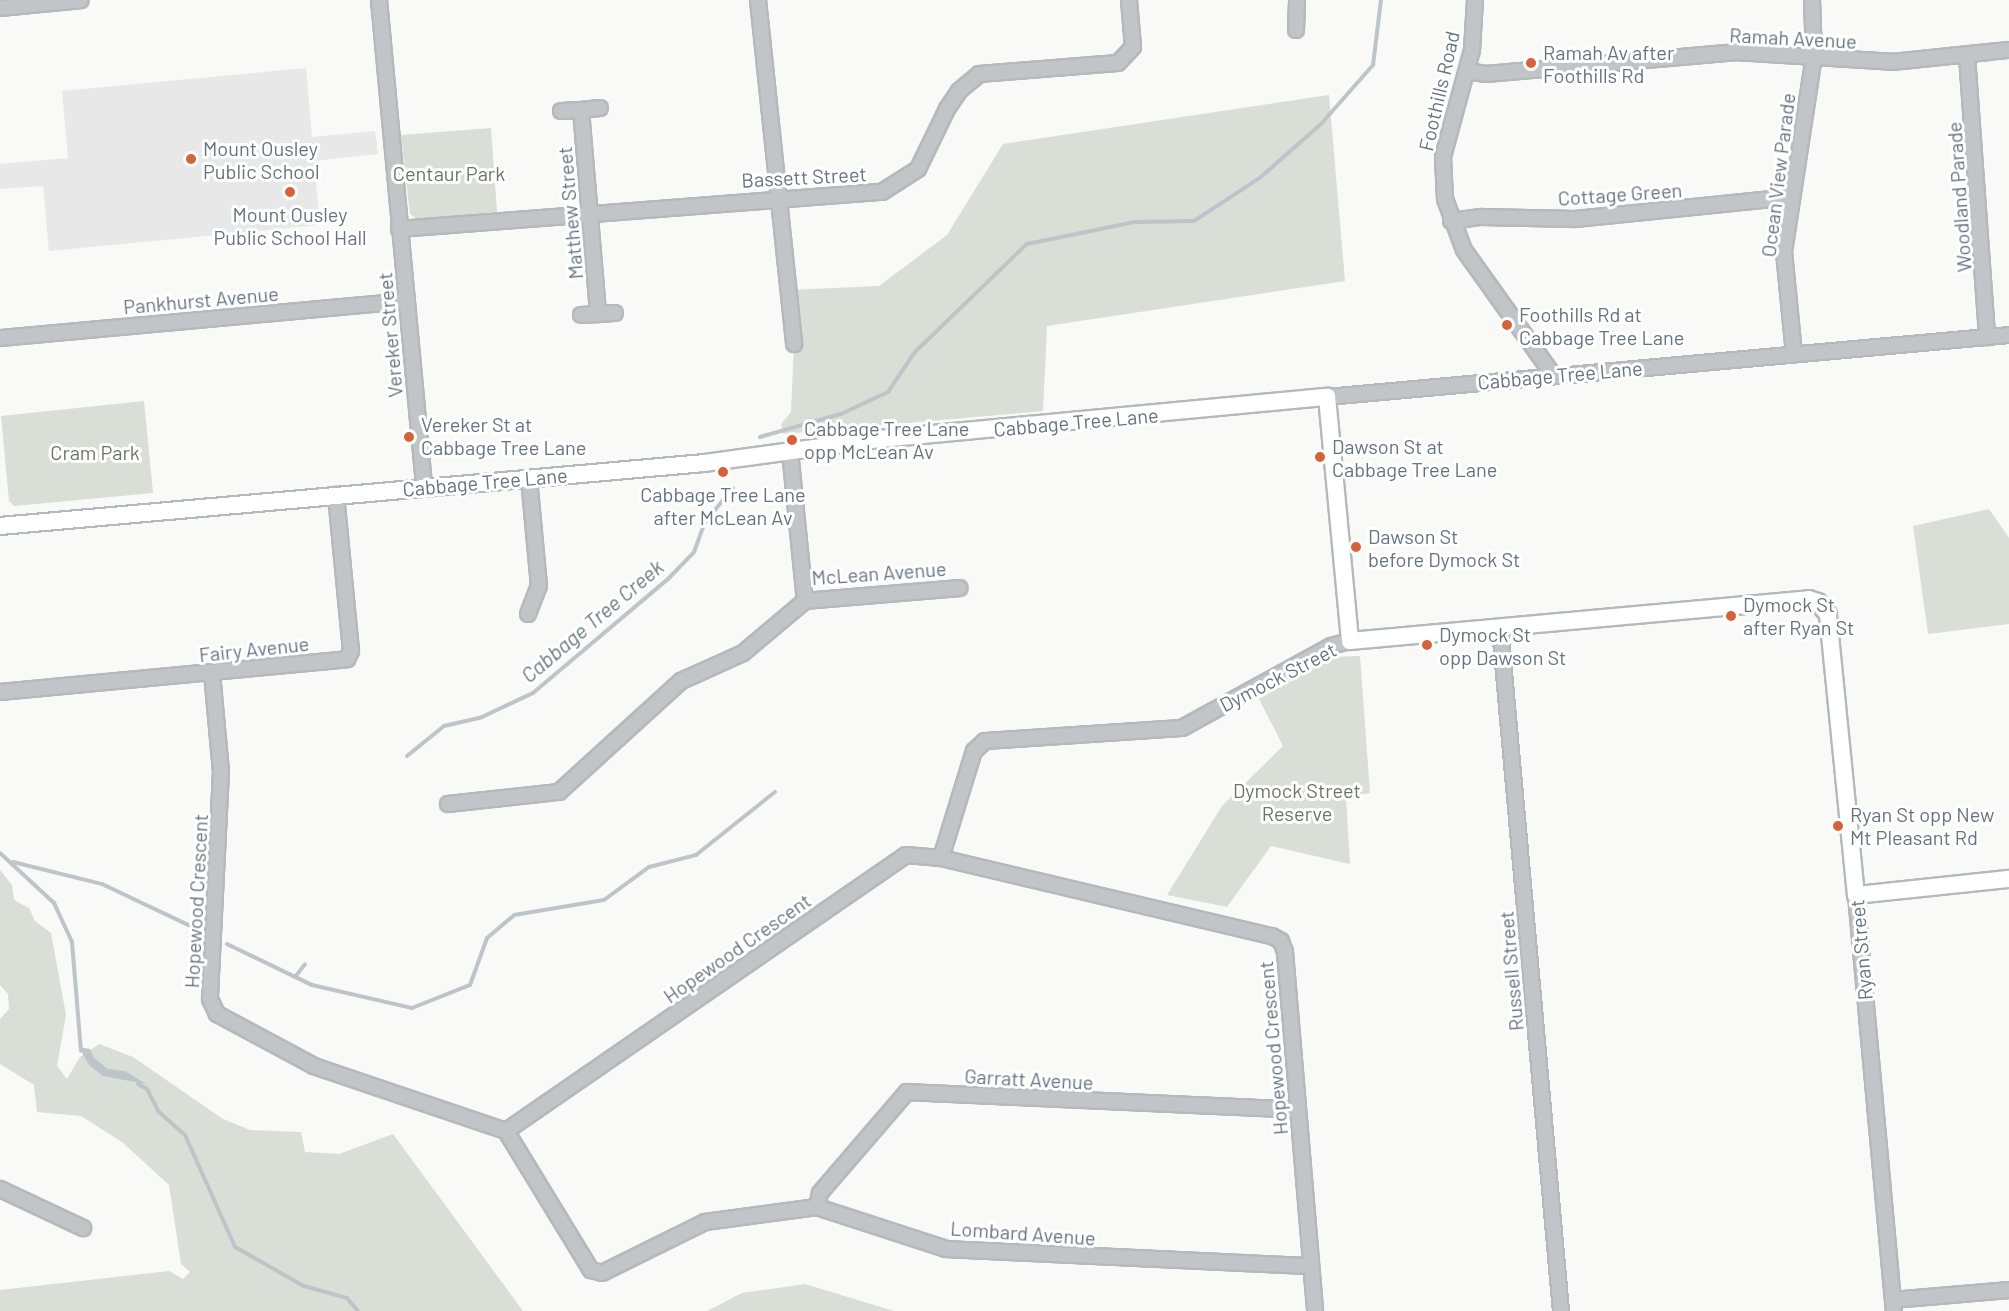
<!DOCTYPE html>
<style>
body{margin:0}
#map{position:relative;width:2009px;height:1311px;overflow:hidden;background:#f9f9f7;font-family:Barlow,sans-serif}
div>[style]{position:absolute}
.built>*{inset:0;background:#e7e8e7}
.green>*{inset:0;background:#d9ded6}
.water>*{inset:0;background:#bdc5ca}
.stream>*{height:4px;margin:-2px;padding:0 2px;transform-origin:2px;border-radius:2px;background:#bdc5ca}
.roads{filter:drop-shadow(2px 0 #b4b9bc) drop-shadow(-2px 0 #b4b9bc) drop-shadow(0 2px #b4b9bc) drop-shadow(0 -2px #b4b9bc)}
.minor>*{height:14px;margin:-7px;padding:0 7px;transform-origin:7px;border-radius:7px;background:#c1c5c8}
.major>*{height:16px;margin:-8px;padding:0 8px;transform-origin:8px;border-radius:8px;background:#fff}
.dots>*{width:16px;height:16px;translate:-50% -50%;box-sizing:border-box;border:3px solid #fff;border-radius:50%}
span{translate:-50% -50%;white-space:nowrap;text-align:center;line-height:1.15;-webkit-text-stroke:6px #fff;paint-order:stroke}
.street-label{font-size:20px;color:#66747f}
.poi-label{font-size:20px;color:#66747f}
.left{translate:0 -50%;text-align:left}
.park-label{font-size:20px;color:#687865}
.water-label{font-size:21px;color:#677980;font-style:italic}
</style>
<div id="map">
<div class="built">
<i style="clip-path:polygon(306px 68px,312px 137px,375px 131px,378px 154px,314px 161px,320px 225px,49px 251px,43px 186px,0 189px,0 164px,68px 158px,62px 91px)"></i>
</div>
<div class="green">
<i style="clip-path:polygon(1329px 95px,1345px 281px,1047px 326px,1043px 411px,783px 434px,781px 424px,791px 412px,794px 344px,788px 290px,879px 286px,947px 235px,1003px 144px)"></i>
<i style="clip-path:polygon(491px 128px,497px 212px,417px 219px,410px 214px,401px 135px)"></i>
<i style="clip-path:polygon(144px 401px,153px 493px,14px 506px,9px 501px,1px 416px)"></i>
<i style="clip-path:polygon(1989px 509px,2009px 538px,2009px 624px,1928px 634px,1913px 526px)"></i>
<i style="clip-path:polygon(1360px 656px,1370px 793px,1346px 797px,1350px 864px,1271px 846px,1227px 907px,1167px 895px,1222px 806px,1283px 746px,1259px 699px,1333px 657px)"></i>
<i style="clip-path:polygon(0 870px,12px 885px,14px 900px,29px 908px,35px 921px,51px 933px,66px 1015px,57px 1066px,67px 1079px,80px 1057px,99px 1044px,133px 1057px,223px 1119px,250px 1130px,301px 1132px,305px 1152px,339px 1154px,393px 1134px,523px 1311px,0 1311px,0 1290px,169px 1271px,183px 1279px,190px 1272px,181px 1264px,169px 1185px,122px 1142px,81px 1116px,37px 1112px,34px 1085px,0 1064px,0 1019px,9px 1009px,8px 994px,0 985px)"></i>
<i style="clip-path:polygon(805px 1284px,894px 1311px,707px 1311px,742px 1293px)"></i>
</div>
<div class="water">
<i style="clip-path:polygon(79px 1047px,90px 1049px,94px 1058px,108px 1069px,125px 1071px,146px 1084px,103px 1076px,89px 1065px)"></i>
</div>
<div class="stream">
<i style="left:760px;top:437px;width:84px;rotate:-15.9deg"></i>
<i style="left:841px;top:414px;width:52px;rotate:-25.1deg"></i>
<i style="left:888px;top:392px;width:48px;rotate:-56deg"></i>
<i style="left:915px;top:352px;width:156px;rotate:-44deg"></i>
<i style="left:1027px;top:244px;width:110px;rotate:-11.5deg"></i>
<i style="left:1135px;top:222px;width:59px;rotate:-1deg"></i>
<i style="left:1194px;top:221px;width:80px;rotate:-33.3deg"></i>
<i style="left:1261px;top:177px;width:80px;rotate:-41.5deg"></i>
<i style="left:1321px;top:124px;width:79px;rotate:-48.6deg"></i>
<i style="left:1373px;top:65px;width:65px;rotate:-83deg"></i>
<i style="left:407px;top:756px;width:48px;rotate:-39deg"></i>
<i style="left:444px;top:726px;width:39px;rotate:-13deg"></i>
<i style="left:482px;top:717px;width:56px;rotate:-25.2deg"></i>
<i style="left:533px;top:693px;width:178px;rotate:-40.2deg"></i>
<i style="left:669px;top:578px;width:36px;rotate:-46deg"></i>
<i style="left:694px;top:552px;width:32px;rotate:-70deg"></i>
<i style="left:705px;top:522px;width:44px;rotate:-50.5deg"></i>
<i style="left:0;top:853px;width:74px;rotate:42.8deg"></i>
<i style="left:54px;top:903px;width:43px;rotate:65.2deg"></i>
<i style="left:72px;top:942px;width:109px;rotate:85.3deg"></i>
<i style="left:13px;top:862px;width:92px;rotate:13.9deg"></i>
<i style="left:102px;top:884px;width:107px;rotate:25.4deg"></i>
<i style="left:227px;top:944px;width:94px;rotate:25.8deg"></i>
<i style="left:312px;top:985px;width:103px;rotate:13deg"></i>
<i style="left:412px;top:1008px;width:62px;rotate:-21.6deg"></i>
<i style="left:470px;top:985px;width:50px;rotate:-70.1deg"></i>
<i style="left:487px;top:938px;width:35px;rotate:-40deg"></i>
<i style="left:514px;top:915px;width:91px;rotate:-9.5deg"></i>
<i style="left:604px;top:900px;width:56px;rotate:-36.3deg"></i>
<i style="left:649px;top:867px;width:49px;rotate:-14.3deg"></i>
<i style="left:696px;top:855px;width:101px;rotate:-38.6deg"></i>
<i style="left:295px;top:977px;width:16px;rotate:-52deg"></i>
<i style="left:138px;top:1084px;width:10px;rotate:29deg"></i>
<i style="left:147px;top:1089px;width:25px;rotate:63deg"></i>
<i style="left:158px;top:1111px;width:36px;rotate:42deg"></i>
<i style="left:185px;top:1135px;width:123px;rotate:65.9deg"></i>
<i style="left:235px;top:1247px;width:79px;rotate:29.5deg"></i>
<i style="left:304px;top:1286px;width:45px;rotate:15.6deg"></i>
<i style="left:347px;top:1298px;width:17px;rotate:50deg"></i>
</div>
<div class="roads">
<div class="minor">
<i style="left:379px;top:0;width:489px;rotate:84.7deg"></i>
<i style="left:758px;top:0;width:346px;rotate:84deg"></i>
<i style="left:1475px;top:0;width:50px;rotate:93.4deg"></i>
<i style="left:1472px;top:50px;width:111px;rotate:105.2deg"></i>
<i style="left:1443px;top:157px;width:42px;rotate:87.3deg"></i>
<i style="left:1445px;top:199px;width:54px;rotate:69.6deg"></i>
<i style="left:1464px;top:250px;width:153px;rotate:54.5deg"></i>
<i style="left:0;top:8px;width:81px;rotate:-5.6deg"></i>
<i style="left:1296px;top:30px;width:30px;rotate:-88deg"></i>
<i style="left:1967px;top:56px;width:282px;rotate:85.9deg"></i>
<i style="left:1467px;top:71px;width:19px;rotate:9deg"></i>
<i style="left:1486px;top:74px;width:250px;rotate:-5deg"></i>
<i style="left:1735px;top:52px;width:157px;rotate:3.6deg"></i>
<i style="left:1892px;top:62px;width:118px;rotate:-5.9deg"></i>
<i style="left:581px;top:110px;width:19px;rotate:-6deg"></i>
<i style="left:561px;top:111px;width:20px;rotate:-3deg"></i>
<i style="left:581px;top:110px;width:205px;rotate:85.2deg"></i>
<i style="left:598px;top:314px;width:17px;rotate:177deg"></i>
<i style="left:1451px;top:221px;width:30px;rotate:-8deg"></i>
<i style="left:1481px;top:217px;width:94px;rotate:1.2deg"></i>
<i style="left:1575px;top:219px;width:218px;rotate:-5.8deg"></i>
<i style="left:399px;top:229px;width:484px;rotate:-4.4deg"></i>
<i style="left:882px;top:192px;width:43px;rotate:-32.6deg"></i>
<i style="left:918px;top:169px;width:67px;rotate:-64.2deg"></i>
<i style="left:947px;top:109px;width:22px;rotate:-56deg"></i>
<i style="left:959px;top:91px;width:26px;rotate:-40deg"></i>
<i style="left:979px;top:74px;width:139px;rotate:-4.5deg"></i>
<i style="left:1118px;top:63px;width:22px;rotate:-47deg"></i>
<i style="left:1133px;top:47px;width:47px;rotate:-94.9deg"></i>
<i style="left:598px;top:314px;width:17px;rotate:-3deg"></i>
<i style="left:0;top:338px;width:408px;rotate:-5.2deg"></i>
<i style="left:1794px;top:354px;width:102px;rotate:-95.6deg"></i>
<i style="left:1784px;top:252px;width:197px;rotate:-81.3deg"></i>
<i style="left:1814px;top:57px;width:57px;rotate:-92deg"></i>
<i style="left:1327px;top:397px;width:685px;rotate:-5.19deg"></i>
<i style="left:790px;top:451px;width:151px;rotate:84.3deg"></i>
<i style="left:805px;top:601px;width:155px;rotate:-4.8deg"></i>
<i style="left:528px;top:614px;width:30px;rotate:-69deg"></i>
<i style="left:539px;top:586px;width:108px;rotate:-95.3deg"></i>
<i style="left:1500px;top:628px;width:686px;rotate:84.9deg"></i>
<i style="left:212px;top:673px;width:98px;rotate:84.8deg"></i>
<i style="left:221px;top:771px;width:228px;rotate:92.8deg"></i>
<i style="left:210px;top:999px;width:17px;rotate:65deg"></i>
<i style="left:217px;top:1014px;width:110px;rotate:28.2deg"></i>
<i style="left:314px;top:1066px;width:203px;rotate:18.7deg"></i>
<i style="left:0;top:692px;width:349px;rotate:-5.4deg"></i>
<i style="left:347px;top:659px;width:9px;rotate:-63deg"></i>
<i style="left:351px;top:651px;width:157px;rotate:-95.5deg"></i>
<i style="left:448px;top:804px;width:112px;rotate:-6.2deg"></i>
<i style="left:559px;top:792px;width:165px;rotate:-42.3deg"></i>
<i style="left:681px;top:681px;width:68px;rotate:-24.3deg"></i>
<i style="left:743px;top:653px;width:81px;rotate:-40deg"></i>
<i style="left:941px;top:858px;width:112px;rotate:-72.9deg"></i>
<i style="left:974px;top:751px;width:15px;rotate:-42deg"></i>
<i style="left:985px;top:741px;width:197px;rotate:-3.8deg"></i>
<i style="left:1182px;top:728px;width:170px;rotate:-28.8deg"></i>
<i style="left:1331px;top:646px;width:20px;rotate:-15deg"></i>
<i style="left:1856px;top:895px;width:418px;rotate:84.8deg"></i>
<i style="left:506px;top:1131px;width:486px;rotate:-34.6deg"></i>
<i style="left:906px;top:855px;width:35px;rotate:5deg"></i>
<i style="left:941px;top:858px;width:340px;rotate:13.3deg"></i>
<i style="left:1272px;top:936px;width:10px;rotate:29deg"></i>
<i style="left:1281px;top:941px;width:12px;rotate:70deg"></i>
<i style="left:1285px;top:952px;width:360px;rotate:85.2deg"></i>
<i style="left:506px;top:1131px;width:163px;rotate:58.6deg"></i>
<i style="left:591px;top:1270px;width:11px;rotate:15deg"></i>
<i style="left:602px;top:1273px;width:115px;rotate:-26.3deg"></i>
<i style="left:705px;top:1222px;width:113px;rotate:-7.6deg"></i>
<i style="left:817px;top:1207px;width:136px;rotate:18deg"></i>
<i style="left:946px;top:1249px;width:365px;rotate:2.7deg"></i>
<i style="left:0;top:1189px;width:92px;rotate:25.2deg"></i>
<i style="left:817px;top:1207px;width:14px;rotate:-78deg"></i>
<i style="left:820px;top:1193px;width:133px;rotate:-49.3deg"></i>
<i style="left:907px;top:1092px;width:390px;rotate:2.6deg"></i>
<i style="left:1893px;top:1300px;width:116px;rotate:-4.9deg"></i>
</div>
<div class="major">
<i style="left:0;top:526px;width:707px;rotate:-5.11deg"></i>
<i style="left:704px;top:463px;width:178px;rotate:-7.8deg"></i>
<i style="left:880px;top:439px;width:449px;rotate:-5.4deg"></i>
<i style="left:1327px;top:397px;width:245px;rotate:84.6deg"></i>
<i style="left:1350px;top:641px;width:461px;rotate:-5.2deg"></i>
<i style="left:1809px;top:599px;width:9px;rotate:18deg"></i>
<i style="left:1818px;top:602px;width:16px;rotate:52deg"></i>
<i style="left:1828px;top:615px;width:281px;rotate:84.3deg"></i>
<i style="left:1856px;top:895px;width:154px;rotate:-6deg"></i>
</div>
</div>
<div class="dots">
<i style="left:1531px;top:63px;background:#d4623b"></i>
<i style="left:191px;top:159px;background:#d4623b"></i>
<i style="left:290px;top:192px;background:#d4623b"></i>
<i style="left:1507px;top:325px;background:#d4623b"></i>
<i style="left:409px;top:437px;background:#d4623b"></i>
<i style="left:792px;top:440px;background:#d4623b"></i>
<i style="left:1320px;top:457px;background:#d4623b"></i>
<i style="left:723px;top:472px;background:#d4623b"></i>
<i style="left:1356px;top:547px;background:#d4623b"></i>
<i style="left:1731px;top:616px;background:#d4623b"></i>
<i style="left:1427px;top:645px;background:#d4623b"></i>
<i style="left:1838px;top:826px;background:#d4623b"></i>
</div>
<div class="street-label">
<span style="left:1793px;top:38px;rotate:3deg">Ramah Avenue</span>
<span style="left:1439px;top:91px;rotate:-77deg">Foothills Road</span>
<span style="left:1778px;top:175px;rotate:-83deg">Ocean View Parade</span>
<span style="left:804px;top:177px;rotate:-3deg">Bassett Street</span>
<span style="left:1620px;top:194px;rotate:-4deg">Cottage Green</span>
<span style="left:1959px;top:197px;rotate:-94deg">Woodland Parade</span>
<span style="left:570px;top:213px;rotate:-95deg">Matthew Street</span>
<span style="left:201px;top:300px;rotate:-5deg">Pankhurst Avenue</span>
<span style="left:390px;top:335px;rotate:-95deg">Vereker Street</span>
<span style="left:1560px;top:375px;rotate:-5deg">Cabbage Tree Lane</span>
<span style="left:1076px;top:422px;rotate:-5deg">Cabbage Tree Lane</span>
<span style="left:485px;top:482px;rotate:-5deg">Cabbage Tree Lane</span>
<span style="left:879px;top:573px;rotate:-4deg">McLean Avenue</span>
<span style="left:254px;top:649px;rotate:-6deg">Fairy Avenue</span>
<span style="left:1278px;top:677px;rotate:-27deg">Dymock Street</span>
<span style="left:196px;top:901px;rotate:-87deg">Hopewood Crescent</span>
<span style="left:737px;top:948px;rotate:-35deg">Hopewood Crescent</span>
<span style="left:1861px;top:950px;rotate:-95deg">Ryan Street</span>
<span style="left:1511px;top:971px;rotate:-95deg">Russell Street</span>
<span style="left:1273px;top:1048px;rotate:-95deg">Hopewood Crescent</span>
<span style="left:1029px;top:1079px;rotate:3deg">Garratt Avenue</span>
<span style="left:1023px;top:1233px;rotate:4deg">Lombard Avenue</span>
</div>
<div class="poi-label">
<span class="left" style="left:1543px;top:64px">Ramah Av after<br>Foothills Rd</span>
<span class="left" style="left:203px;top:160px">Mount Ousley<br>Public School</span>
<span style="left:290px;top:226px">Mount Ousley<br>Public School Hall</span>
<span class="left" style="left:1519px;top:326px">Foothills Rd at<br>Cabbage Tree Lane</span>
<span class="left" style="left:421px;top:436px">Vereker St at<br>Cabbage Tree Lane</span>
<span class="left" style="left:804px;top:440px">Cabbage Tree Lane<br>opp McLean Av</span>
<span class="left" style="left:1332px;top:458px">Dawson St at<br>Cabbage Tree Lane</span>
<span style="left:723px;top:506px">Cabbage Tree Lane<br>after McLean Av</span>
<span class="left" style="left:1368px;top:548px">Dawson St<br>before Dymock St</span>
<span class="left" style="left:1743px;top:616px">Dymock St<br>after Ryan St</span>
<span class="left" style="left:1439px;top:646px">Dymock St<br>opp Dawson St</span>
<span class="left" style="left:1850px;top:826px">Ryan St opp New<br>Mt Pleasant Rd</span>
</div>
<div class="park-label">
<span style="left:449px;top:173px">Centaur Park</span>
<span style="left:95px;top:452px">Cram Park</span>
<span style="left:1297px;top:802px">Dymock Street<br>Reserve</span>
</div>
<div class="water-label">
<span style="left:592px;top:621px;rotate:-40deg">Cabbage Tree Creek</span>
</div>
</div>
